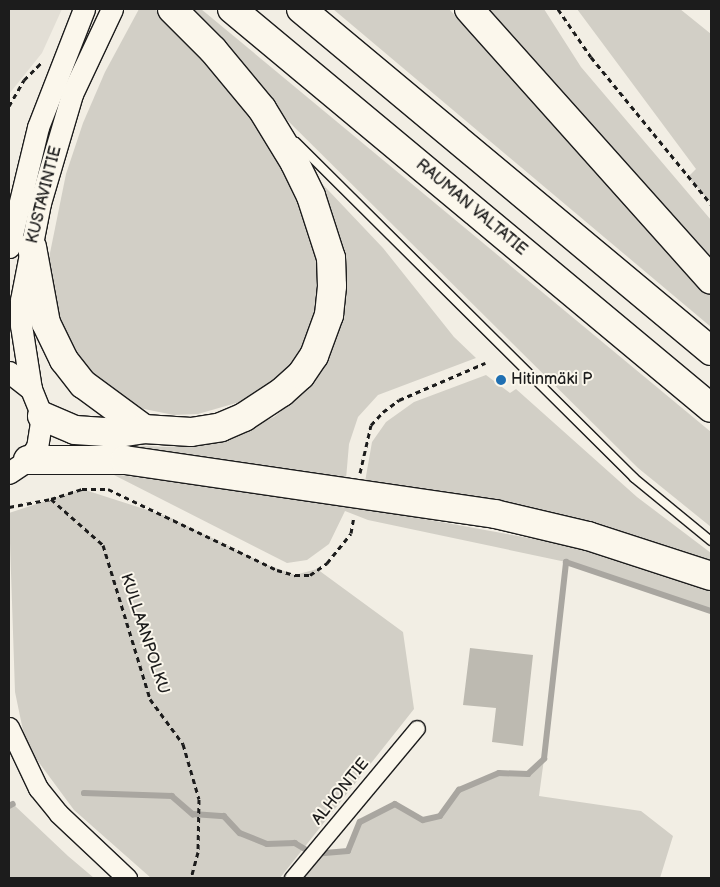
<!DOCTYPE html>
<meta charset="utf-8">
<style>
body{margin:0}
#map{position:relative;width:720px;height:887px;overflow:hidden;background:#f2eee4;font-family:"Balsamiq Sans",sans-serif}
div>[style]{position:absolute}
.built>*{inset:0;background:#e2ded5}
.green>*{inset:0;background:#d2cfc6}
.stream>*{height:5.5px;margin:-2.75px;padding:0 2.75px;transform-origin:2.75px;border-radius:2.75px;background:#a9a6a0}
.building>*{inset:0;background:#bdbab1}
.path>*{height:3px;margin-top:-1.5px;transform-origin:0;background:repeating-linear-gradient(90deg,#1c1c1c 0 5px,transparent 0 9px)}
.roads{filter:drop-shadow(1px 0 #1c1c1c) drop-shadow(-1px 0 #1c1c1c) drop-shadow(0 1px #1c1c1c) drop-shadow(0 -1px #1c1c1c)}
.service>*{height:8px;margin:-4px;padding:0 4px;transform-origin:4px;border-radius:4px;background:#fbf7ec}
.minor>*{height:15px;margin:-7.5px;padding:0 7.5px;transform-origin:7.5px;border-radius:7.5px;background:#fbf7ec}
.tertiary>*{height:19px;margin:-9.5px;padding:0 9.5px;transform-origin:9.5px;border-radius:9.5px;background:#fbf7ec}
.secondary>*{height:21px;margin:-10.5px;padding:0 10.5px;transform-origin:10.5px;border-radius:10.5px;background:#fbf7ec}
.motorway>*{height:28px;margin:-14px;padding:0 14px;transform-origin:14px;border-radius:14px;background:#fbf7ec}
.dots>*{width:14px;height:14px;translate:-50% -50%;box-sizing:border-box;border:2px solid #fbf7ec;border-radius:50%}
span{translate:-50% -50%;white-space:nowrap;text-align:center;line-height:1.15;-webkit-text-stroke:4px #fbf7ec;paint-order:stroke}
.street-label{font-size:16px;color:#1c1c1c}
.poi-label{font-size:16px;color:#1c1c1c}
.left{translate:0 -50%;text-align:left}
.frame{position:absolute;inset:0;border:10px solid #1c1c1c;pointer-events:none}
</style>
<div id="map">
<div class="built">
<i style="clip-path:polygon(9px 9px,62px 9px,42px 53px,9px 94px)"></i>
</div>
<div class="green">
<i style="clip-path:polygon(139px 9px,155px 9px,196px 48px,247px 111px,274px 151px,302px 204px,320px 268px,319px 317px,295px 366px,250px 399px,198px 414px,174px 415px,134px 407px,81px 370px,60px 326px,53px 300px,49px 258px,66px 174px,83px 123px,105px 72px)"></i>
<i style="clip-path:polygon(187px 9px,201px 9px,711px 432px,711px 527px,638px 468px,280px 113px)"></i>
<i style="clip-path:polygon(333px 9px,449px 9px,711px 294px,711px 327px)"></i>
<i style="clip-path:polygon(486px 9px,544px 9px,581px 67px,711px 220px,711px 264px)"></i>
<i style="clip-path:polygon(577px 9px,680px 9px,711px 34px,711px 203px,688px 177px,696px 169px)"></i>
<i style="clip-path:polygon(310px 171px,383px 248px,454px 337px,476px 358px,378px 395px,358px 417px,349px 444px,346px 479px,86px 449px,88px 443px,166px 447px,220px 442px,274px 417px,297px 398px,320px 367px,334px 335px)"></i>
<i style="clip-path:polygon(486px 375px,510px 393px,516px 389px,637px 497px,711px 553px,711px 561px,603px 529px,365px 482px,372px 442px,386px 422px,414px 402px)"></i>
<i style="clip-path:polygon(112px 474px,347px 505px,568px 545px,711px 588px,711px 612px,566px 562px,368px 520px,345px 511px,329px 544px,307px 560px,287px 563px)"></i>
<i style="clip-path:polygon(82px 489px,169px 517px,265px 564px,295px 575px,317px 569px,403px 632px,414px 709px,280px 878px,151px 878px,74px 810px,26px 745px,15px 692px,9px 513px)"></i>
<i style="clip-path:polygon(544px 759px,539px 796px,641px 811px,673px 836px,660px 878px,303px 878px,325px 853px,348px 851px,360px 822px,395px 804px,423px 820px,439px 816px,459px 790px,499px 773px,528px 774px)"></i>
<i style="clip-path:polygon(13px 804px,68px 856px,94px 878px,9px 878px,9px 806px)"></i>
</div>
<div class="stream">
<i style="left:84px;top:793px;width:88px;rotate:2deg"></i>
<i style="left:172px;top:796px;width:28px;rotate:41deg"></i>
<i style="left:193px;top:814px;width:31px;rotate:4deg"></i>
<i style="left:224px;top:816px;width:23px;rotate:47deg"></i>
<i style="left:240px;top:833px;width:29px;rotate:22deg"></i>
<i style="left:267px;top:844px;width:28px;rotate:-2deg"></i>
<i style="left:295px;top:843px;width:21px;rotate:31deg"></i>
<i style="left:313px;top:854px;width:35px;rotate:-5deg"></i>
<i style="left:348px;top:851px;width:31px;rotate:-68deg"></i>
<i style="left:360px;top:822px;width:39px;rotate:-27deg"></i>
<i style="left:395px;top:804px;width:32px;rotate:30deg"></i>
<i style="left:423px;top:820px;width:17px;rotate:-13deg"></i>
<i style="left:440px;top:816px;width:32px;rotate:-54deg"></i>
<i style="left:459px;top:790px;width:43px;rotate:-23deg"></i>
<i style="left:499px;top:773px;width:29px;rotate:2deg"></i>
<i style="left:528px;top:774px;width:22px;rotate:-43deg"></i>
<i style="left:544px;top:759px;width:198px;rotate:-83.6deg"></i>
<i style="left:566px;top:562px;width:153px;rotate:18.7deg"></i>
<i style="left:9px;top:806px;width:4px;rotate:-27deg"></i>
</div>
<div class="building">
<i style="clip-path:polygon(470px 648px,533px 655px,523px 746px,492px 742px,496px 708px,463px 705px)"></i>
</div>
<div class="path">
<i style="left:558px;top:9px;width:58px;rotate:55.5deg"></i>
<i style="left:591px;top:57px;width:190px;rotate:50.8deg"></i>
<i style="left:9px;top:106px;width:30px;rotate:-60deg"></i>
<i style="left:24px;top:80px;width:24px;rotate:-45deg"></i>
<i style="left:360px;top:473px;width:49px;rotate:-77.1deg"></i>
<i style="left:371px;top:425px;width:18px;rotate:-47deg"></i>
<i style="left:383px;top:412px;width:20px;rotate:-37deg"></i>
<i style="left:399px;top:400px;width:94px;rotate:-23.3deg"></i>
<i style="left:51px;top:499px;width:69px;rotate:41.5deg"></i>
<i style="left:103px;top:545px;width:161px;rotate:73deg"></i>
<i style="left:150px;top:699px;width:56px;rotate:53.7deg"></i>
<i style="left:183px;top:744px;width:57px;rotate:73.8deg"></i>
<i style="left:199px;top:799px;width:53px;rotate:91.1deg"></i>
<i style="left:198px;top:852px;width:27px;rotate:105deg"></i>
<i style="left:9px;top:507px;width:43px;rotate:-10.8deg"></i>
<i style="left:51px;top:499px;width:33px;rotate:-18deg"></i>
<i style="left:82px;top:489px;width:26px"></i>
<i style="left:108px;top:489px;width:187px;rotate:25.6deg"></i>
<i style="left:277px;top:570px;width:19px;rotate:16deg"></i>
<i style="left:295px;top:575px;width:15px"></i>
<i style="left:310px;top:575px;width:21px;rotate:-35deg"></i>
<i style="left:327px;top:563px;width:38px;rotate:-51deg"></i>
<i style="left:351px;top:533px;width:17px;rotate:-80deg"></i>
</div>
<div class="roads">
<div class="service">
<i style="left:296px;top:142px;width:477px;rotate:44.8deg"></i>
<i style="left:634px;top:478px;width:99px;rotate:39.3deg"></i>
</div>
<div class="minor">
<i style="left:292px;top:878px;width:195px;rotate:-50.2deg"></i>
</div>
<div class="tertiary">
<i style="left:9px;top:727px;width:68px;rotate:64.6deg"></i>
<i style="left:38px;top:788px;width:32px;rotate:51deg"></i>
<i style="left:58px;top:813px;width:95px;rotate:43.3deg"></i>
</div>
<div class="secondary">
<i style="left:9px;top:247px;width:123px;rotate:-76.4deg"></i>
<i style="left:38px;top:127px;width:127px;rotate:-68.7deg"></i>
<i style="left:9px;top:372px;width:28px;rotate:38deg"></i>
<i style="left:31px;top:389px;width:29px;rotate:68deg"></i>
<i style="left:42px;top:416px;width:31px;rotate:99deg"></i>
<i style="left:37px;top:447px;width:16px;rotate:125deg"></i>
<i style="left:28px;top:460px;width:23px;rotate:146deg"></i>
<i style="left:31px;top:389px;width:65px;rotate:-98.9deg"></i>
<i style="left:21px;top:325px;width:25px;rotate:-90deg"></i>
<i style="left:21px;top:300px;width:99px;rotate:-78.9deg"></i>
<i style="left:40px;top:203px;width:114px;rotate:-73.6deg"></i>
<i style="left:72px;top:94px;width:94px;rotate:-64.8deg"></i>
</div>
<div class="motorway">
<i style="left:232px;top:9px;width:623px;rotate:39.79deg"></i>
<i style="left:301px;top:9px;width:534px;rotate:39.83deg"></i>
<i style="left:469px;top:9px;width:363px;rotate:48.2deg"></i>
<i style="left:32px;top:247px;width:77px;rotate:79.6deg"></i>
<i style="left:46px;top:323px;width:41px;rotate:64.1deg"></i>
<i style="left:64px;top:360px;width:31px;rotate:52deg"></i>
<i style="left:83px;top:384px;width:76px;rotate:36.4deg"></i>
<i style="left:144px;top:429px;width:47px;rotate:3.7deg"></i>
<i style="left:191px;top:432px;width:30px;rotate:-9deg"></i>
<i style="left:221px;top:427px;width:25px;rotate:-23deg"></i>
<i style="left:244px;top:417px;width:45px;rotate:-33.3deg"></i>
<i style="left:282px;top:392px;width:25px;rotate:-42deg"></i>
<i style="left:301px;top:375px;width:23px;rotate:-56deg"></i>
<i style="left:314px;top:356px;width:44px;rotate:-69.9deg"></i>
<i style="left:329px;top:315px;width:29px;rotate:-84deg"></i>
<i style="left:332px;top:286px;width:28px;rotate:-92deg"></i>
<i style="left:331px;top:258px;width:65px;rotate:-107.9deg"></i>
<i style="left:311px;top:196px;width:37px;rotate:-116deg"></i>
<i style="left:295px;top:163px;width:63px;rotate:-121.4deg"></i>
<i style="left:262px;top:109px;width:77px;rotate:-129.7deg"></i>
<i style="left:213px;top:50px;width:58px;rotate:-135deg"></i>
<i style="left:42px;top:416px;width:36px;rotate:23deg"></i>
<i style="left:75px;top:430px;width:44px;rotate:3.9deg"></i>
<i style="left:119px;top:433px;width:25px;rotate:-9deg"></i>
<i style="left:28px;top:460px;width:97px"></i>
<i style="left:125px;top:460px;width:374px;rotate:8.3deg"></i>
<i style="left:495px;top:514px;width:96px;rotate:13.3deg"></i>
<i style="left:588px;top:536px;width:129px;rotate:18deg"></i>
</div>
</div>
<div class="dots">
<i style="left:501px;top:380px;background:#1f6fb2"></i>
</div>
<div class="street-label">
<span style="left:45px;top:195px;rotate:-76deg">KUSTAVINTIE</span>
<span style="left:471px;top:208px;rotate:40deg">RAUMAN VALTATIE</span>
<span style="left:144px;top:634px;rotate:72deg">KULLAANPOLKU</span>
<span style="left:341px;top:792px;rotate:-51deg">ALHONTIE</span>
</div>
<div class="poi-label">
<span class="left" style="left:511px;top:380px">Hitinmäki P</span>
</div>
<div class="frame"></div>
</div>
